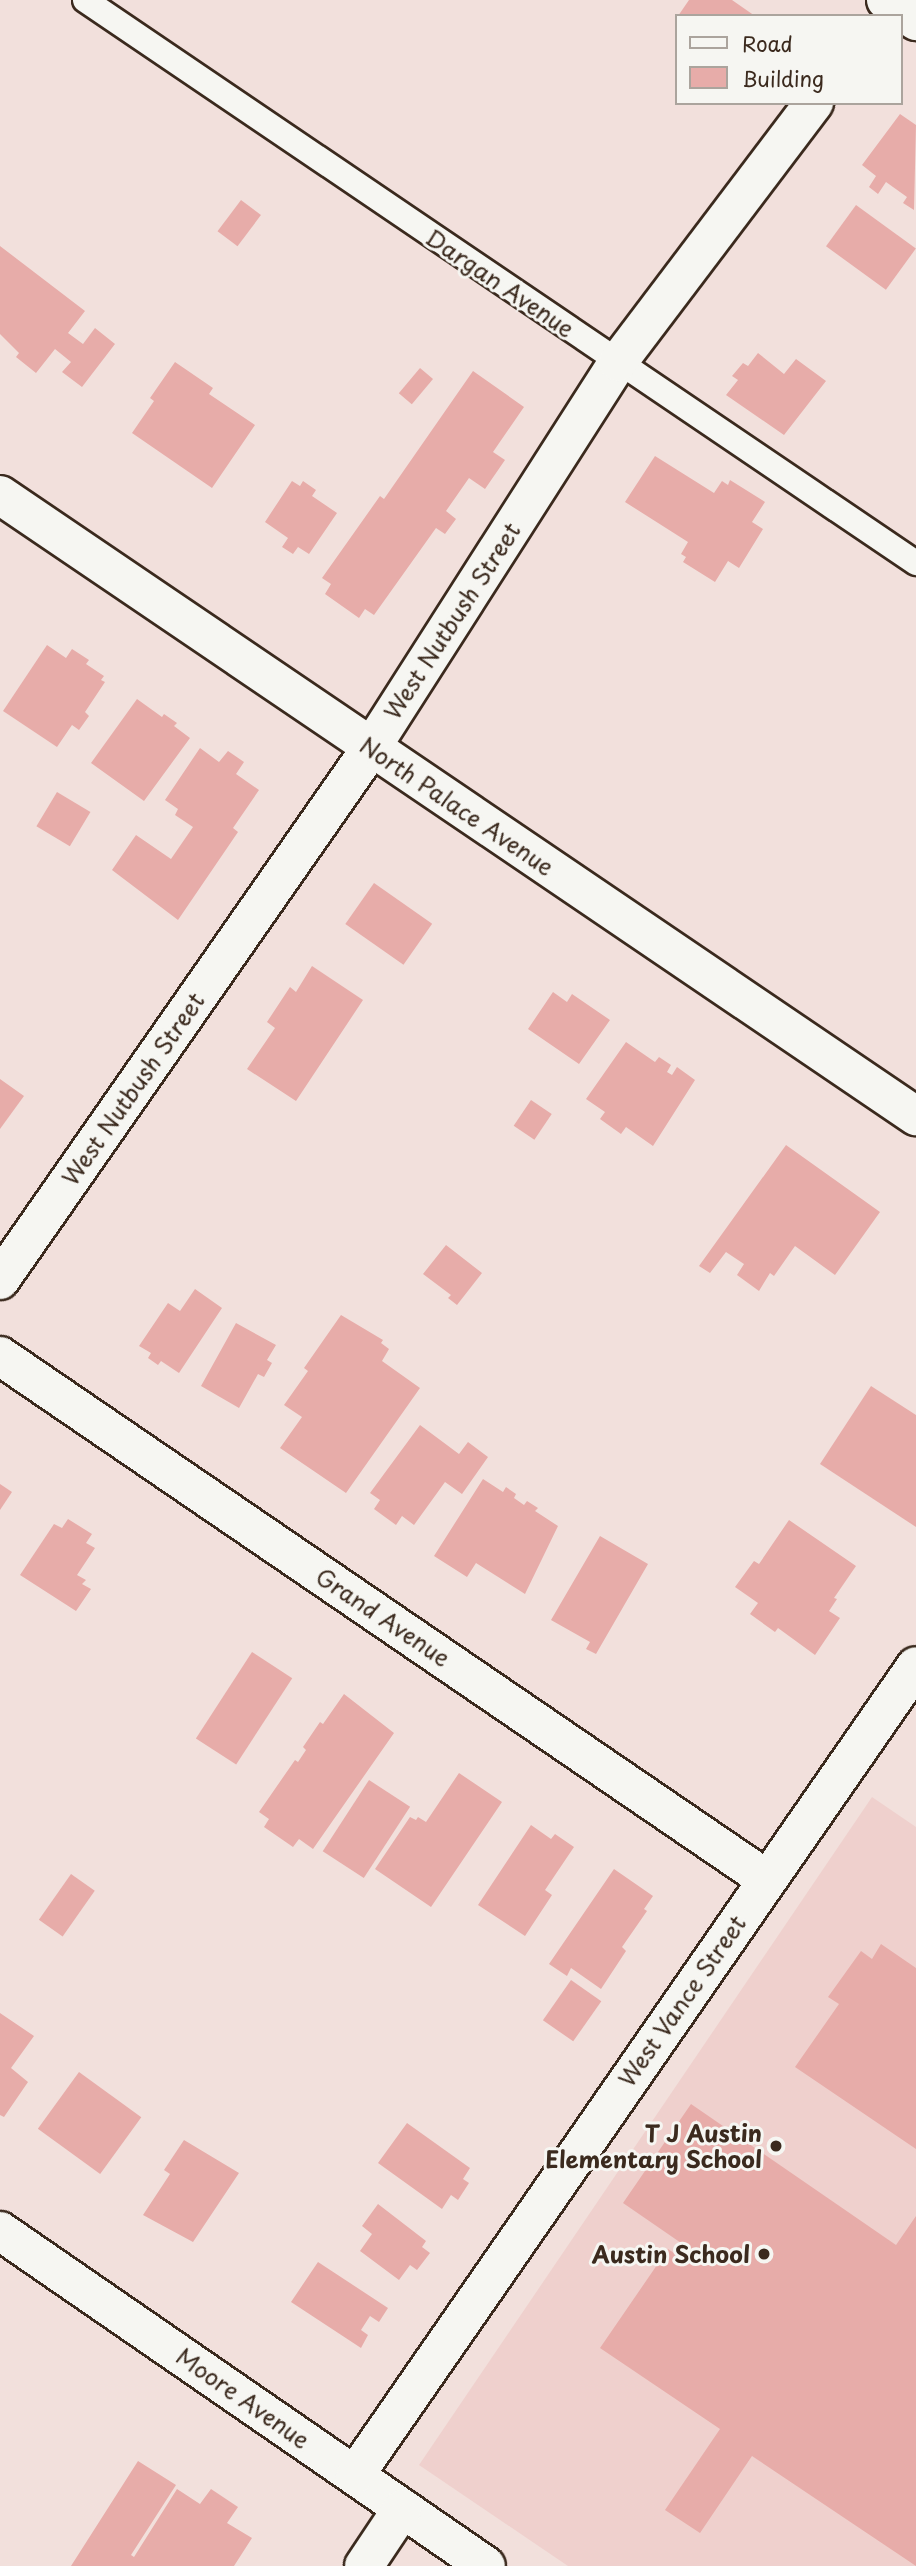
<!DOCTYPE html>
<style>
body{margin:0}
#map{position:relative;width:916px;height:2566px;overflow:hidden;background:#f2e0dc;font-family:"Playpen Sans",sans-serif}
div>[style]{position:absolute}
.built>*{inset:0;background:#efd0cd}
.building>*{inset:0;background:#e7aca9;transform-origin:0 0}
.roads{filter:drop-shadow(2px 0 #3b2a1e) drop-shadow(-2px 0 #3b2a1e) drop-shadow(0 2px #3b2a1e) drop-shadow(0 -2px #3b2a1e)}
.lane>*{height:24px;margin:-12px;padding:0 12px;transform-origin:12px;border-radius:12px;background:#f6f6f2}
.street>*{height:38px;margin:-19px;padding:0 19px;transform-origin:19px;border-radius:19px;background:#f6f6f2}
.secondary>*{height:38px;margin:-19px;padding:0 19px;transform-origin:19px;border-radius:19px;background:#f6f6f2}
.dots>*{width:19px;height:19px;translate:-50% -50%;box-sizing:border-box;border:4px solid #f6f6f2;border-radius:50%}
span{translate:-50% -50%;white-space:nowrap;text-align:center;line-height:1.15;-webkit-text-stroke:6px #f6f6f2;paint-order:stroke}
.street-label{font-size:23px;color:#3b2a1e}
.poi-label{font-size:23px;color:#3b2a1e;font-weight:700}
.right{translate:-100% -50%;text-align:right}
.legend{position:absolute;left:675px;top:14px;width:228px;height:91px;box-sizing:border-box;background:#f6f6f2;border:2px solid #aba49d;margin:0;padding:9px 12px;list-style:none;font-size:21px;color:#3b2a1e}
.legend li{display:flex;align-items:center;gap:14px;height:35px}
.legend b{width:35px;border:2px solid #aba49d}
</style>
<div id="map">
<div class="built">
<i style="clip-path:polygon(872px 1797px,916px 1827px,916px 2566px,568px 2566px,419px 2465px)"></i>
</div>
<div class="building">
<i style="clip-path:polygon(689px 0,732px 0,755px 16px,678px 16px)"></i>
<i style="clip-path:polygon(900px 114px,916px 125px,914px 210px,903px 203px,907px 197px,886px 182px,878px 194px,869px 187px,876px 176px,862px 165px)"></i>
<i style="left:241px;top:200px;width:25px;height:39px;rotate:37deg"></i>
<i style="left:856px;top:205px;width:74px;height:51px;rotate:36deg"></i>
<i style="clip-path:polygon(0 246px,85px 311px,68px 333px,83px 344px,95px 328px,115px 344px,82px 387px,62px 372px,71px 362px,55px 349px,36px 373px,16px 357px,19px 353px,0 334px)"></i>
<i style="clip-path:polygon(758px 353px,784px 374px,796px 359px,826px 381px,784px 435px,726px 395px,738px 380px,732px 376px,743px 363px,748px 366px)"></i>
<i style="clip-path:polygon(175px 362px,213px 388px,209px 394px,255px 425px,212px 488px,132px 433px,154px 401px,150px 398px)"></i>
<i style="left:420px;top:368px;width:17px;height:33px;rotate:40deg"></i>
<i style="clip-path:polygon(473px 371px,524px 407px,493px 452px,505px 460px,485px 489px,469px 478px,446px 511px,456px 519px,445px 534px,436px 528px,374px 615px,365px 609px,359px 618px,325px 594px,331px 584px,322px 578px,380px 496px,384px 499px)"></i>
<i style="clip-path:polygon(655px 456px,714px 493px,722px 481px,728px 485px,730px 480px,765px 502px,752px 522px,763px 529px,739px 568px,728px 561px,715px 582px,683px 562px,686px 557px,681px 554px,688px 542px,625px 502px)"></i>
<i style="clip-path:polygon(292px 481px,300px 486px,303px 481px,316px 490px,312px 496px,337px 513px,309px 554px,298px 547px,293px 554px,282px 547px,288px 538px,265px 522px)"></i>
<i style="clip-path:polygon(47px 645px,66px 658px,72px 649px,89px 660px,86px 664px,104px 676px,101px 680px,105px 682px,85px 712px,89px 716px,79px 730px,72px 725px,57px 747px,3px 711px)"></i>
<i style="clip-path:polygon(137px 699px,162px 717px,164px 714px,177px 723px,174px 726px,190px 738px,144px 801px,91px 763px)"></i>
<i style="clip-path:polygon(200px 748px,219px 762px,228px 751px,244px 762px,236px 774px,259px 790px,233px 828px,238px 832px,178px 920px,112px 870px,136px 835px,171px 859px,193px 827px,175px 815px,178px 809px,165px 800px)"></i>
<i style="left:57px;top:792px;width:39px;height:40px;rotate:31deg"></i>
<i style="left:374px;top:883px;width:71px;height:50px;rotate:35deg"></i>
<i style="clip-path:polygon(312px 966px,363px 1000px,296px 1101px,247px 1069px,275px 1028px,267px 1022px,290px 987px,296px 992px)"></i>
<i style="clip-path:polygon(553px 992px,567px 1002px,572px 994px,610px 1020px,579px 1064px,528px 1029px)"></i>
<i style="clip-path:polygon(626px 1042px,655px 1062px,659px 1057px,671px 1065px,667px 1072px,672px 1075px,677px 1067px,695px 1080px,653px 1146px,626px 1127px,621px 1134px,600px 1119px,605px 1112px,586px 1099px)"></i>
<i style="clip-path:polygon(0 1079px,24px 1096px,0 1129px)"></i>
<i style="left:531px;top:1100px;width:25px;height:31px;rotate:34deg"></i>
<i style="clip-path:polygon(786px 1145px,880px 1212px,835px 1275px,795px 1246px,774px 1276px,770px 1273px,759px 1291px,737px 1275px,744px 1264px,726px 1252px,710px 1273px,699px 1266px)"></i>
<i style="clip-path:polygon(446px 1245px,482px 1273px,457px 1305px,448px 1298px,451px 1295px,423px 1274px)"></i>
<i style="clip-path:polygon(195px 1289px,222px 1308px,179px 1373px,161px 1361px,158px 1365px,148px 1358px,151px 1353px,139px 1346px,168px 1303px,180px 1311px)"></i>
<i style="clip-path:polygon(341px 1315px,383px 1340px,381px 1343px,389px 1349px,382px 1361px,420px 1388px,346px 1493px,280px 1448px,302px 1417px,284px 1405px,308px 1371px,304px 1368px)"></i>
<i style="clip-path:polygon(236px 1323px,276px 1345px,267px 1360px,272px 1363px,264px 1377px,258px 1374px,239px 1408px,201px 1386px)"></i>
<i style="clip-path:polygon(871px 1386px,916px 1415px,916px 1527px,820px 1464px)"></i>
<i style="clip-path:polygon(420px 1425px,459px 1454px,468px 1442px,488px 1457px,462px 1494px,445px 1482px,414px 1525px,402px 1516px,396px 1525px,374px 1509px,380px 1500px,370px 1493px)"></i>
<i style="clip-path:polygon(483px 1479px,503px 1492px,506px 1487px,516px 1494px,514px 1498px,524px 1505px,527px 1501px,538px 1508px,535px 1511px,558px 1526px,525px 1594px,476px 1563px,467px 1577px,434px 1556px)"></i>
<i style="clip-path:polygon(0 1484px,12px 1492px,0 1510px)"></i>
<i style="clip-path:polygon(68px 1519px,92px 1534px,86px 1543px,95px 1548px,77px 1575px,86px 1580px,82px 1584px,91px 1589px,76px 1611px,20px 1575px,54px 1524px,62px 1528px)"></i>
<i style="clip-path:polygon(789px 1520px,856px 1566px,834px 1598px,837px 1599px,829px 1611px,840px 1618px,815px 1655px,778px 1628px,775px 1632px,750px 1614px,758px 1603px,735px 1587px,754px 1561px,759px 1564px)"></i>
<i style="clip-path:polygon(600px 1536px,648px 1564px,596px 1654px,586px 1649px,590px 1642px,551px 1620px)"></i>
<i style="left:252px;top:1652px;width:48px;height:103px;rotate:33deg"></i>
<i style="clip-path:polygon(344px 1694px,394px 1733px,313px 1849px,299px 1839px,293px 1847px,264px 1827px,269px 1819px,259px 1812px,295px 1760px,298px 1762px,306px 1750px,303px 1747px,320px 1722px,323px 1724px)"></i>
<i style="clip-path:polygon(459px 1773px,502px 1802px,431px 1907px,375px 1869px,410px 1817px,416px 1820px,418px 1817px,426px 1822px)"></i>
<i style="left:369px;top:1780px;width:49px;height:85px;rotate:33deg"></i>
<i style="clip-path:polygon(531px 1825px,551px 1839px,555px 1834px,574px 1847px,545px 1890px,552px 1895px,525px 1936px,478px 1905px)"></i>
<i style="clip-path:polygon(614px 1869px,653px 1896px,644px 1909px,647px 1911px,622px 1947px,626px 1951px,601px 1989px,571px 1968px,567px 1976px,549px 1964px)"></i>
<i style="left:71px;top:1874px;width:29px;height:56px;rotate:35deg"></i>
<i style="clip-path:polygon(881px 1944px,916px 1968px,916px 2149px,795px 2067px,839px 2004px,828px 1997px,861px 1951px,872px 1959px)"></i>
<i style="left:571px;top:1980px;width:37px;height:49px;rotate:35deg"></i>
<i style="clip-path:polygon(0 2013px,34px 2036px,11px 2068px,28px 2082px,4px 2117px,0 2115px)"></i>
<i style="left:79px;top:2072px;width:77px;height:70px;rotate:36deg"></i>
<i style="clip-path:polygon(691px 2104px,896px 2245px,916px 2216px,916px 2566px,752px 2456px,700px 2533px,665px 2510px,720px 2429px,600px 2348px,668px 2249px,677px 2255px,684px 2245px,623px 2203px)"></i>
<i style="clip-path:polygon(407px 2123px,470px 2168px,463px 2179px,469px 2183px,458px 2200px,451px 2195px,442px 2209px,378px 2163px)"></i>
<i style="clip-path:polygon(184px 2140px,239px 2173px,193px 2242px,143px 2215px,170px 2174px,164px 2170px)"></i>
<i style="clip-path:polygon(378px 2204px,426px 2241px,422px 2247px,430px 2253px,417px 2270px,410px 2265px,399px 2280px,360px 2251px,372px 2234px,362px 2226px)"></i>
<i style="clip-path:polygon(318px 2262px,388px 2308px,379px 2322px,370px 2316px,361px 2330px,368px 2335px,361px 2348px,291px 2302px)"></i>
<i style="clip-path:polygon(138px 2461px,176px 2485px,131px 2555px,134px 2557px,177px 2489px,200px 2504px,211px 2489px,238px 2507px,227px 2523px,252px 2538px,234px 2566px,71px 2566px)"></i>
</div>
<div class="roads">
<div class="lane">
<i style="left:85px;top:0;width:1004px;rotate:34.12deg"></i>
</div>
<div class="street">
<i style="left:886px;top:0;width:37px;rotate:35deg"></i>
<i style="left:0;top:1280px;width:649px;rotate:-55.11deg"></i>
<i style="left:371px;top:748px;width:458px;rotate:-57.4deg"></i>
<i style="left:618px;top:362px;width:325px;rotate:-52.9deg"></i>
<i style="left:0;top:1356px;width:928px;rotate:34.32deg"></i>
<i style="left:0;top:2231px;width:590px;rotate:34.58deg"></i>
<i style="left:355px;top:2475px;width:984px;rotate:-55.26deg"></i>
<i style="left:364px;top:2566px;width:69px;rotate:-56.3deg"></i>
</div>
<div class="secondary">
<i style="left:0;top:495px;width:1107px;rotate:34.14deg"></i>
</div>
</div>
<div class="dots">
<i style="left:776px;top:2146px;background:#3b2a1e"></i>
<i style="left:764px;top:2254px;background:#3b2a1e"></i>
</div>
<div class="street-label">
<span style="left:500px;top:283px;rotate:34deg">Dargan Avenue</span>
<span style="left:452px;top:621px;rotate:-57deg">West Nutbush Street</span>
<span style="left:457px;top:806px;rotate:34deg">North Palace Avenue</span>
<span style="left:133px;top:1089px;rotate:-55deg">West Nutbush Street</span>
<span style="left:383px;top:1617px;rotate:34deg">Grand Avenue</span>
<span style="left:682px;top:2001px;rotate:-55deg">West Vance Street</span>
<span style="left:243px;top:2398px;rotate:35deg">Moore Avenue</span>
</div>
<div class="poi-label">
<span class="right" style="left:762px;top:2146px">T J Austin<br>Elementary School</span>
<span class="right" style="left:750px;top:2254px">Austin School</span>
</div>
<ul class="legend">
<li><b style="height:9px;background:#f6f6f2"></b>Road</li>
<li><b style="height:19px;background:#e7aca9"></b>Building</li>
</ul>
</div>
